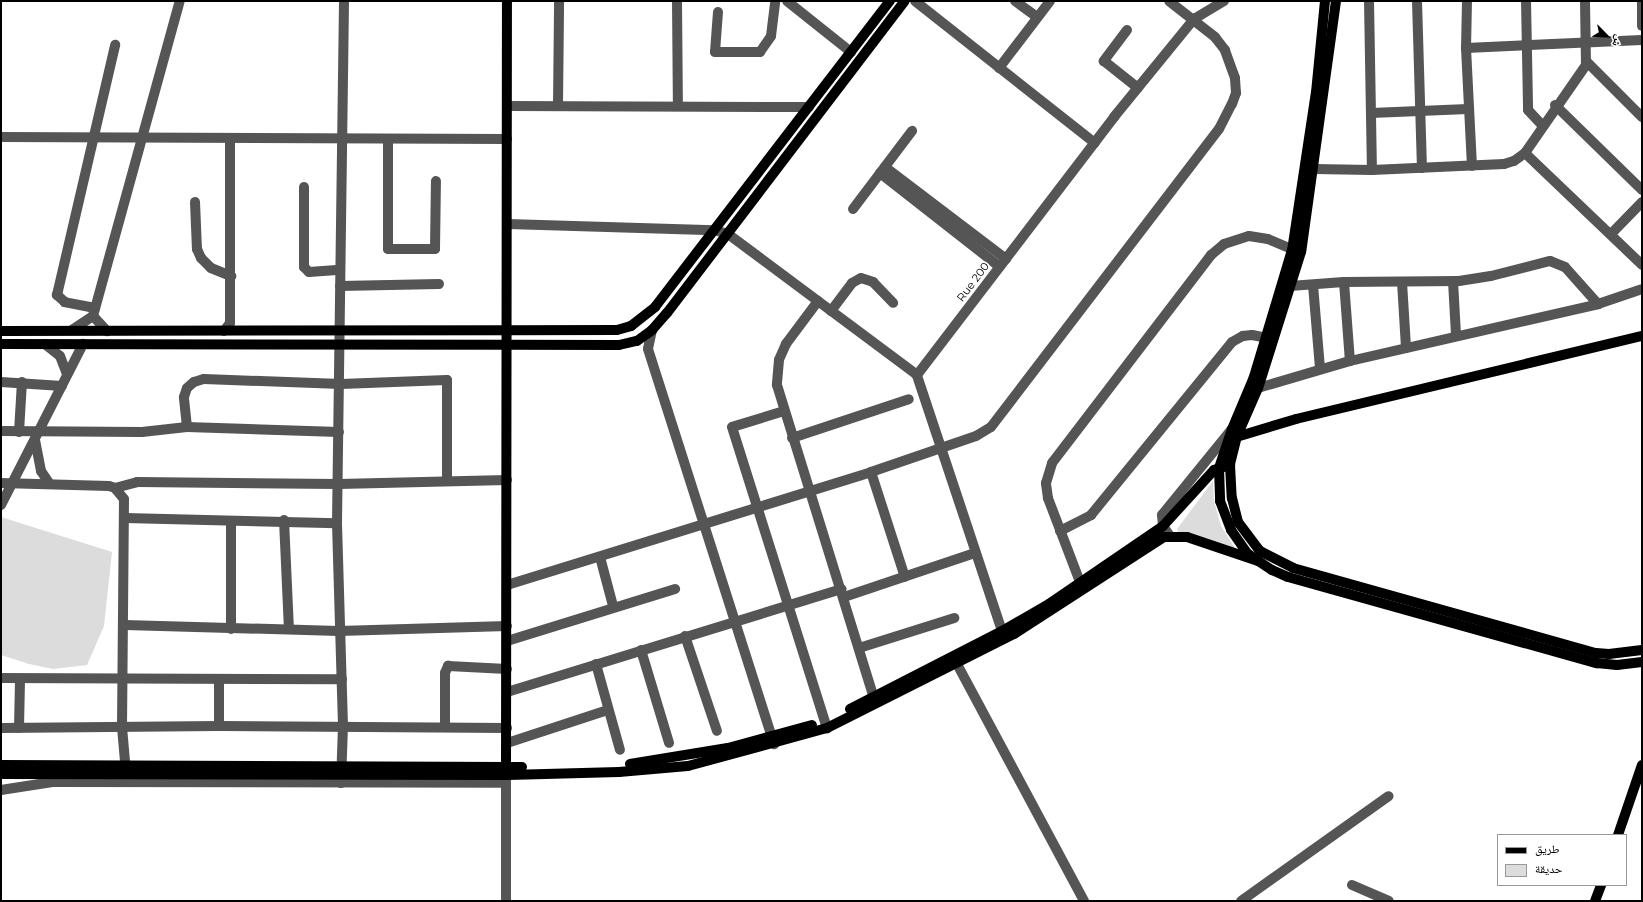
<!DOCTYPE html>
<meta charset="utf-8">
<style>
body{margin:0}
#map{position:relative;width:1643px;height:902px;overflow:hidden;background:#fff;font-family:Montserrat,"Noto Naskh Arabic",sans-serif}
div>[style]{position:absolute}
.green>*{inset:0;background:#dcdcdc}
.minor>*{height:10px;margin:-5px;padding:0 5px;transform-origin:5px;border-radius:5px;background:#555}
.major>*{height:10px;margin:-5px;padding:0 5px;transform-origin:5px;border-radius:5px;background:#000}
span{translate:-50% -50%;white-space:nowrap;text-align:center;line-height:1.15;-webkit-text-stroke:3.5px #fff;paint-order:stroke}
.street-label{font-size:11px;color:#000}
.frame{position:absolute;inset:0;border:2px solid #000;pointer-events:none}
.legend{position:absolute;left:1497px;top:834px;width:130px;height:52px;box-sizing:border-box;background:#fff;border:1px solid #999;margin:0;padding:5px 7px;list-style:none;font-size:12px;color:#000}
.legend li{display:flex;align-items:center;gap:8px;height:20px}
.legend b{width:20px;border:1px solid #999}
.north{position:absolute;left:1587px;top:16px;width:40px;height:40px;-webkit-text-stroke:3px #fff;paint-order:stroke;rotate:114deg;font-size:11px;font-weight:700;line-height:16px;text-align:center;color:#000}
.north::after{content:'';display:block;margin:auto;width:14px;height:18px;background:#000;clip-path:polygon(50% 0,100% 100%,50% 72%,0 100%)}
</style>
<div id="map">
<div class="green">
<i style="clip-path:polygon(1213px 481px,1214px 501px,1221px 526px,1236px 550px,1178px 532px,1177px 529px)"></i>
<i style="clip-path:polygon(1px 517px,112px 552px,104px 626px,87px 665px,53px 669px,29px 664px,1px 655px)"></i>
</div>
<div class="minor">
<i style="left:677px;top:1px;width:105px;rotate:89.5deg"></i>
<i style="left:787px;top:1px;width:82px;rotate:38.6deg"></i>
<i style="left:915px;top:1px;width:229px;rotate:38.3deg"></i>
<i style="left:1015px;top:1px;width:27px;rotate:36deg"></i>
<i style="left:1369px;top:1px;width:169px;rotate:89deg"></i>
<i style="left:1417px;top:1px;width:167px;rotate:88.3deg"></i>
<i style="left:1467px;top:1px;width:47px;rotate:91.2deg"></i>
<i style="left:1466px;top:48px;width:118px;rotate:87.1deg"></i>
<i style="left:1526px;top:1px;width:109px;rotate:88.9deg"></i>
<i style="left:1528px;top:110px;width:21px;rotate:47deg"></i>
<i style="left:1642px;top:1px;width:25px;rotate:90deg"></i>
<i style="left:718px;top:12px;width:40px;rotate:94.3deg"></i>
<i style="left:715px;top:52px;width:45px"></i>
<i style="left:760px;top:52px;width:19px;rotate:-55deg"></i>
<i style="left:771px;top:36px;width:35px;rotate:-83deg"></i>
<i style="left:1127px;top:30px;width:39px;rotate:127deg"></i>
<i style="left:1104px;top:61px;width:43px;rotate:38.5deg"></i>
<i style="left:1466px;top:48px;width:176px;rotate:-2.6deg"></i>
<i style="left:1587px;top:62px;width:78px;rotate:45deg"></i>
<i style="left:999px;top:68px;width:84px;rotate:-52.7deg"></i>
<i style="left:558px;top:105px;width:104px;rotate:-89.4deg"></i>
<i style="left:1555px;top:105px;width:122px;rotate:44.3deg"></i>
<i style="left:507px;top:106px;width:302px;rotate:0.2deg"></i>
<i style="left:1371px;top:113px;width:97px;rotate:-2.4deg"></i>
<i style="left:1px;top:137px;width:506px;rotate:0.23deg"></i>
<i style="left:388px;top:140px;width:109px;rotate:90deg"></i>
<i style="left:388px;top:249px;width:47px"></i>
<i style="left:435px;top:249px;width:68px;rotate:-89.2deg"></i>
<i style="left:1525px;top:153px;width:162px;rotate:43.7deg"></i>
<i style="left:885px;top:167px;width:152px;rotate:37.2deg"></i>
<i style="left:1314px;top:169px;width:58px;rotate:1deg"></i>
<i style="left:1372px;top:170px;width:132px;rotate:-2.6deg"></i>
<i style="left:1504px;top:164px;width:10px;rotate:-17deg"></i>
<i style="left:1514px;top:161px;width:14px;rotate:-36deg"></i>
<i style="left:1525px;top:153px;width:107px;rotate:-55.3deg"></i>
<i style="left:1586px;top:65px;width:64px;rotate:-90.9deg"></i>
<i style="left:880px;top:173px;width:152px;rotate:38.1deg"></i>
<i style="left:304px;top:187px;width:80px;rotate:90deg"></i>
<i style="left:304px;top:267px;width:7px;rotate:45deg"></i>
<i style="left:309px;top:272px;width:31px;rotate:-4deg"></i>
<i style="left:195px;top:202px;width:47px;rotate:87.6deg"></i>
<i style="left:197px;top:249px;width:10px;rotate:66deg"></i>
<i style="left:201px;top:258px;width:14px;rotate:45deg"></i>
<i style="left:211px;top:268px;width:22px;rotate:22deg"></i>
<i style="left:853px;top:209px;width:98px;rotate:-52.9deg"></i>
<i style="left:507px;top:224px;width:207px;rotate:1.7deg"></i>
<i style="left:714px;top:230px;width:15px;rotate:16deg"></i>
<i style="left:728px;top:234px;width:236px;rotate:36.7deg"></i>
<i style="left:1611px;top:234px;width:45px;rotate:-45.9deg"></i>
<i style="left:1453px;top:281px;width:54px;rotate:86.8deg"></i>
<i style="left:1344px;top:282px;width:79px;rotate:85.7deg"></i>
<i style="left:1402px;top:282px;width:66px;rotate:86.5deg"></i>
<i style="left:1313px;top:285px;width:84px;rotate:85.2deg"></i>
<i style="left:340px;top:286px;width:99px;rotate:-1.2deg"></i>
<i style="left:1290px;top:286px;width:54px;rotate:-4.2deg"></i>
<i style="left:1344px;top:282px;width:115px;rotate:-0.5deg"></i>
<i style="left:1459px;top:281px;width:32px;rotate:-9deg"></i>
<i style="left:1491px;top:276px;width:61px;rotate:-14.3deg"></i>
<i style="left:1550px;top:261px;width:16px;rotate:22deg"></i>
<i style="left:1565px;top:267px;width:50px;rotate:48.3deg"></i>
<i style="left:818px;top:301px;width:54px;rotate:126.7deg"></i>
<i style="left:786px;top:344px;width:17px;rotate:114deg"></i>
<i style="left:779px;top:360px;width:25px;rotate:95deg"></i>
<i style="left:777px;top:385px;width:325px;rotate:72.8deg"></i>
<i style="left:95px;top:308px;width:31px;rotate:-169deg"></i>
<i style="left:65px;top:302px;width:11px;rotate:-139deg"></i>
<i style="left:57px;top:295px;width:257px;rotate:-76.9deg"></i>
<i style="left:831px;top:311px;width:35px;rotate:-53deg"></i>
<i style="left:852px;top:283px;width:10px;rotate:-29deg"></i>
<i style="left:861px;top:278px;width:13px;rotate:18deg"></i>
<i style="left:873px;top:282px;width:29px;rotate:46deg"></i>
<i style="left:93px;top:316px;width:21px;rotate:47deg"></i>
<i style="left:72px;top:330px;width:25px;rotate:-34deg"></i>
<i style="left:93px;top:316px;width:327px;rotate:-74.6deg"></i>
<i style="left:652px;top:330px;width:19px;rotate:102deg"></i>
<i style="left:648px;top:349px;width:415px;rotate:72.3deg"></i>
<i style="left:224px;top:331px;width:10px;rotate:-53deg"></i>
<i style="left:230px;top:323px;width:184px;rotate:-90deg"></i>
<i style="left:45px;top:344px;width:19px;rotate:39deg"></i>
<i style="left:60px;top:356px;width:19px;rotate:69deg"></i>
<i style="left:1px;top:382px;width:61px;rotate:3.8deg"></i>
<i style="left:1258px;top:388px;width:96px;rotate:-16.4deg"></i>
<i style="left:1350px;top:361px;width:254px;rotate:-12.9deg"></i>
<i style="left:1598px;top:304px;width:46px;rotate:-18.8deg"></i>
<i style="left:784px;top:411px;width:54px;rotate:162.9deg"></i>
<i style="left:732px;top:427px;width:316px;rotate:72.5deg"></i>
<i style="left:187px;top:427px;width:30px;rotate:-96deg"></i>
<i style="left:184px;top:397px;width:9px;rotate:-72deg"></i>
<i style="left:187px;top:388px;width:9px;rotate:-41deg"></i>
<i style="left:194px;top:382px;width:10px;rotate:-17deg"></i>
<i style="left:204px;top:379px;width:137px;rotate:2.1deg"></i>
<i style="left:341px;top:384px;width:106px;rotate:-2.2deg"></i>
<i style="left:447px;top:380px;width:101px;rotate:90deg"></i>
<i style="left:1px;top:431px;width:141px;rotate:0.4deg"></i>
<i style="left:142px;top:432px;width:45px;rotate:-6.3deg"></i>
<i style="left:187px;top:427px;width:152px;rotate:1.9deg"></i>
<i style="left:19px;top:432px;width:50px;rotate:-86.6deg"></i>
<i style="left:792px;top:438px;width:123px;rotate:-18.4deg"></i>
<i style="left:35px;top:440px;width:32px;rotate:79deg"></i>
<i style="left:41px;top:471px;width:14px;rotate:56deg"></i>
<i style="left:871px;top:472px;width:110px;rotate:72.1deg"></i>
<i style="left:1px;top:483px;width:108px;rotate:1.6deg"></i>
<i style="left:109px;top:486px;width:6px;rotate:18deg"></i>
<i style="left:115px;top:488px;width:14px;rotate:51deg"></i>
<i style="left:124px;top:499px;width:228px;rotate:90.5deg"></i>
<i style="left:122px;top:727px;width:38px;rotate:85deg"></i>
<i style="left:115px;top:488px;width:23px;rotate:-15deg"></i>
<i style="left:137px;top:482px;width:202px;rotate:0.6deg"></i>
<i style="left:339px;top:484px;width:168px;rotate:-1.4deg"></i>
<i style="left:1px;top:505px;width:181px;rotate:-63deg"></i>
<i style="left:125px;top:518px;width:212px;rotate:1.4deg"></i>
<i style="left:284px;top:520px;width:109px;rotate:87.4deg"></i>
<i style="left:231px;top:521px;width:108px;rotate:90deg"></i>
<i style="left:1060px;top:531px;width:35px;rotate:-27deg"></i>
<i style="left:1091px;top:515px;width:223px;rotate:-50.8deg"></i>
<i style="left:1232px;top:342px;width:13px;rotate:-29deg"></i>
<i style="left:1243px;top:336px;width:9px;rotate:-6deg"></i>
<i style="left:1252px;top:335px;width:21px;rotate:11deg"></i>
<i style="left:1170px;top:536px;width:12px;rotate:-125deg"></i>
<i style="left:1163px;top:526px;width:11px;rotate:-95deg"></i>
<i style="left:1162px;top:515px;width:111px;rotate:-50.9deg"></i>
<i style="left:600px;top:557px;width:51px;rotate:75.1deg"></i>
<i style="left:1080px;top:582px;width:90px;rotate:-110.9deg"></i>
<i style="left:1048px;top:498px;width:15px;rotate:-98deg"></i>
<i style="left:1046px;top:483px;width:21px;rotate:-73deg"></i>
<i style="left:1052px;top:463px;width:262px;rotate:-52.6deg"></i>
<i style="left:1211px;top:255px;width:17px;rotate:-40deg"></i>
<i style="left:1224px;top:244px;width:26px;rotate:-18deg"></i>
<i style="left:1249px;top:236px;width:19px;rotate:9deg"></i>
<i style="left:1268px;top:239px;width:34px;rotate:23deg"></i>
<i style="left:507px;top:585px;width:381px;rotate:-17.2deg"></i>
<i style="left:871px;top:472px;width:111px;rotate:-18.9deg"></i>
<i style="left:976px;top:436px;width:17px;rotate:-31deg"></i>
<i style="left:991px;top:427px;width:375px;rotate:-52.6deg"></i>
<i style="left:1219px;top:129px;width:28px;rotate:-63deg"></i>
<i style="left:1232px;top:104px;width:12px;rotate:-70deg"></i>
<i style="left:1236px;top:93px;width:15px;rotate:-94deg"></i>
<i style="left:1235px;top:78px;width:30px;rotate:-110deg"></i>
<i style="left:1225px;top:50px;width:16px;rotate:-128deg"></i>
<i style="left:1215px;top:37px;width:58px;rotate:-142deg"></i>
<i style="left:844px;top:597px;width:138px;rotate:-18.6deg"></i>
<i style="left:125px;top:625px;width:214px;rotate:1.6deg"></i>
<i style="left:339px;top:631px;width:168px;rotate:-1.7deg"></i>
<i style="left:1002px;top:631px;width:270px;rotate:-108.4deg"></i>
<i style="left:917px;top:375px;width:325px;rotate:-52.6deg"></i>
<i style="left:1114px;top:117px;width:127px;rotate:-50.8deg"></i>
<i style="left:1194px;top:19px;width:35px;rotate:-31deg"></i>
<i style="left:685px;top:636px;width:100px;rotate:71.4deg"></i>
<i style="left:507px;top:641px;width:176px;rotate:-17.2deg"></i>
<i style="left:859px;top:648px;width:100px;rotate:-17.5deg"></i>
<i style="left:641px;top:650px;width:97px;rotate:73.2deg"></i>
<i style="left:596px;top:664px;width:89px;rotate:74.4deg"></i>
<i style="left:957px;top:664px;width:269px;rotate:61.8deg"></i>
<i style="left:1px;top:678px;width:341px;rotate:0.2deg"></i>
<i style="left:219px;top:679px;width:47px;rotate:90deg"></i>
<i style="left:507px;top:692px;width:350px;rotate:-17.1deg"></i>
<i style="left:445px;top:727px;width:54px;rotate:-90deg"></i>
<i style="left:445px;top:673px;width:8px;rotate:-67deg"></i>
<i style="left:448px;top:666px;width:59px;rotate:2.9deg"></i>
<i style="left:1px;top:728px;width:218px;rotate:-0.5deg"></i>
<i style="left:219px;top:726px;width:288px;rotate:0.4deg"></i>
<i style="left:19px;top:728px;width:49px;rotate:-88.8deg"></i>
<i style="left:507px;top:743px;width:106px;rotate:-18.1deg"></i>
<i style="left:506px;top:777px;width:124px;rotate:90deg"></i>
<i style="left:341px;top:783px;width:57px;rotate:-88deg"></i>
<i style="left:343px;top:726px;width:203px;rotate:-91.7deg"></i>
<i style="left:337px;top:523px;width:522px;rotate:-89.23deg"></i>
<i style="left:1px;top:790px;width:52px;rotate:-8.9deg"></i>
<i style="left:52px;top:782px;width:454px;rotate:0.1deg"></i>
<i style="left:1352px;top:885px;width:40px;rotate:23.4deg"></i>
<i style="left:1241px;top:901px;width:181px;rotate:-35.4deg"></i>
</div>
<div class="major">
<i style="left:1325px;top:1px;width:91px;rotate:95.6deg"></i>
<i style="left:1316px;top:92px;width:160px;rotate:98.6deg"></i>
<i style="left:1292px;top:250px;width:133px;rotate:106.7deg"></i>
<i style="left:1254px;top:377px;width:56px;rotate:112.9deg"></i>
<i style="left:1232px;top:429px;width:41px;rotate:108.4deg"></i>
<i style="left:1219px;top:468px;width:33px;rotate:88deg"></i>
<i style="left:1220px;top:501px;width:31px;rotate:69deg"></i>
<i style="left:1231px;top:530px;width:29px;rotate:55deg"></i>
<i style="left:1248px;top:554px;width:29px;rotate:34deg"></i>
<i style="left:1272px;top:570px;width:17px;rotate:24deg"></i>
<i style="left:1288px;top:577px;width:321px;rotate:15.6deg"></i>
<i style="left:1597px;top:663px;width:20px;rotate:6deg"></i>
<i style="left:1617px;top:665px;width:25px;rotate:-7deg"></i>
<i style="left:1336px;top:1px;width:253px;rotate:97.9deg"></i>
<i style="left:1301px;top:252px;width:143px;rotate:107.5deg"></i>
<i style="left:1258px;top:388px;width:52px;rotate:113.6deg"></i>
<i style="left:1237px;top:436px;width:30px;rotate:104deg"></i>
<i style="left:1230px;top:465px;width:33px;rotate:87deg"></i>
<i style="left:1232px;top:498px;width:25px;rotate:76deg"></i>
<i style="left:1238px;top:522px;width:36px;rotate:53deg"></i>
<i style="left:1260px;top:551px;width:37px;rotate:27deg"></i>
<i style="left:1293px;top:568px;width:315px;rotate:15.7deg"></i>
<i style="left:1596px;top:653px;width:13px;rotate:4deg"></i>
<i style="left:1609px;top:654px;width:33px;rotate:-7deg"></i>
<i style="left:1px;top:331px;width:616px;rotate:-0.09deg"></i>
<i style="left:617px;top:330px;width:15px;rotate:-16deg"></i>
<i style="left:631px;top:326px;width:31px;rotate:-38deg"></i>
<i style="left:655px;top:307px;width:386px;rotate:-52.5deg"></i>
<i style="left:1px;top:344px;width:618px;rotate:0.09deg"></i>
<i style="left:619px;top:345px;width:18px;rotate:-13deg"></i>
<i style="left:637px;top:341px;width:19px;rotate:-36deg"></i>
<i style="left:652px;top:330px;width:23px;rotate:-49deg"></i>
<i style="left:667px;top:313px;width:392px;rotate:-52.7deg"></i>
<i style="left:1233px;top:438px;width:66px;rotate:-16.8deg"></i>
<i style="left:1296px;top:419px;width:356px;rotate:-13.5deg"></i>
<i style="left:850px;top:709px;width:171px;rotate:-27.2deg"></i>
<i style="left:1002px;top:631px;width:54px;rotate:-29.9deg"></i>
<i style="left:1049px;top:604px;width:138px;rotate:-34.4deg"></i>
<i style="left:1163px;top:526px;width:76px;rotate:-47.7deg"></i>
<i style="left:1214px;top:470px;width:17px;rotate:-17deg"></i>
<i style="left:630px;top:764px;width:99px;rotate:-9.3deg"></i>
<i style="left:728px;top:748px;width:87px;rotate:-15.3deg"></i>
<i style="left:1px;top:765px;width:521px;rotate:0.22deg"></i>
<i style="left:506px;top:773px;width:772px;rotate:-89.93deg"></i>
<i style="left:1px;top:774px;width:505px;rotate:0.11deg"></i>
<i style="left:506px;top:775px;width:113px;rotate:-1.5deg"></i>
<i style="left:619px;top:772px;width:69px;rotate:-5deg"></i>
<i style="left:688px;top:766px;width:144px;rotate:-15.3deg"></i>
<i style="left:827px;top:728px;width:209px;rotate:-26.7deg"></i>
<i style="left:1014px;top:634px;width:179px;rotate:-32.9deg"></i>
<i style="left:1164px;top:537px;width:23px"></i>
<i style="left:1187px;top:537px;width:75px;rotate:18.7deg"></i>
<i style="left:1618px;top:835px;width:74px;rotate:-71.1deg"></i>
<i style="left:1595px;top:901px;width:17px;rotate:-69deg"></i>
</div>
<div class="street-label">
<span style="left:973px;top:282px;rotate:-53deg">Rue 200</span>
</div>
<div class="frame"></div>
<ul class="legend">
<li><b style="height:5px;background:#000"></b>طريق</li>
<li><b style="height:11px;background:#dcdcdc"></b>حديقة</li>
</ul>
<div class="north">ش</div>
</div>
